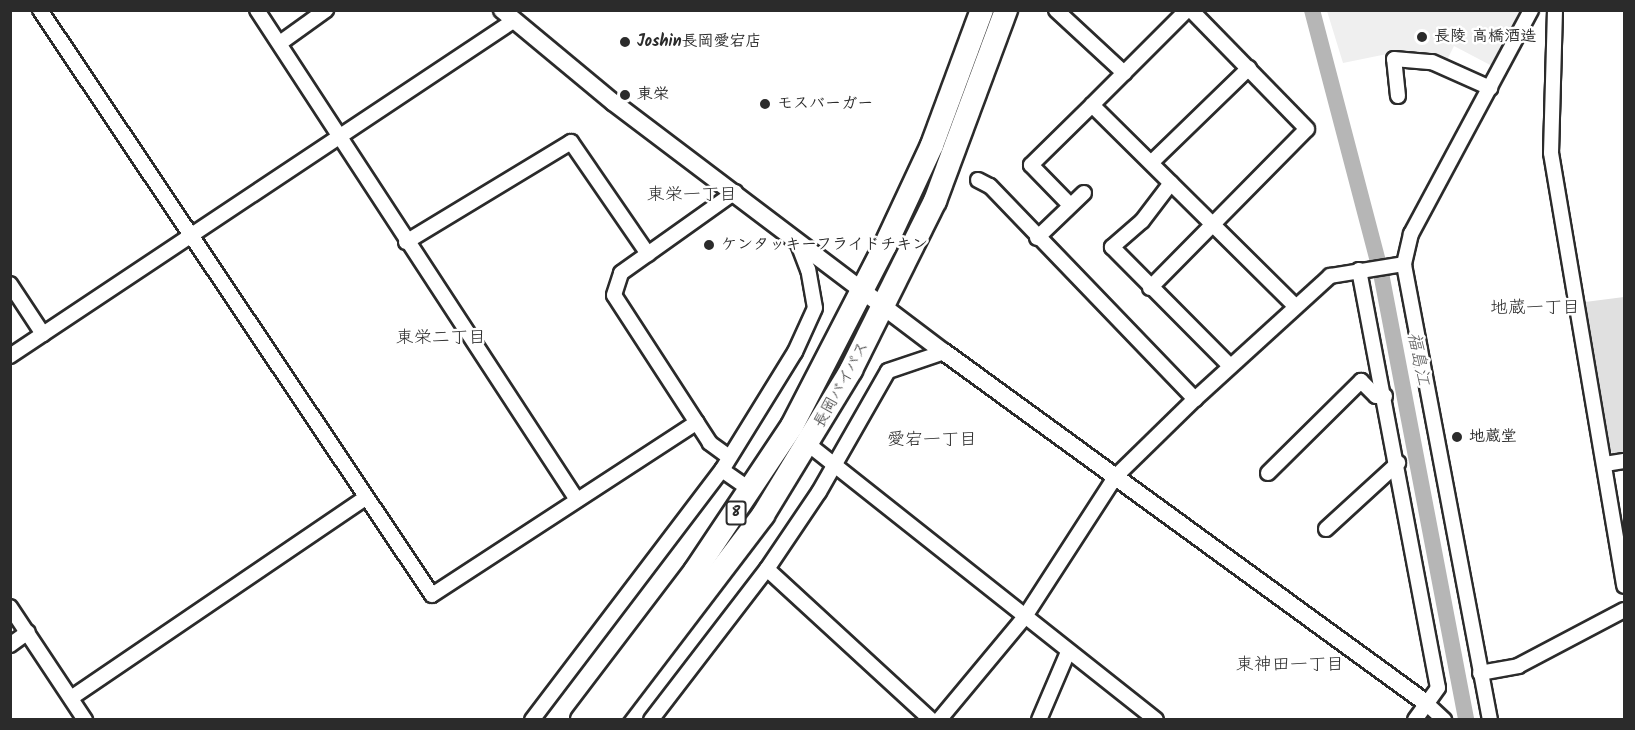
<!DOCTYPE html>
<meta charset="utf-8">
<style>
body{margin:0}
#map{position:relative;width:1635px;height:730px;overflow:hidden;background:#fff;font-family:Kalam,"Klee One",sans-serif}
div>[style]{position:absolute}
.built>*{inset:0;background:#efefef}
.green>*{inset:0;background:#e0e0e0}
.canal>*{height:16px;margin:-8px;padding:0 8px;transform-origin:8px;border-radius:8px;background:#b6b6b6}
.roads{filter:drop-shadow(2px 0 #2b2b2b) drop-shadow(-2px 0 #2b2b2b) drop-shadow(0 2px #2b2b2b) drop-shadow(0 -2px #2b2b2b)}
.minor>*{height:14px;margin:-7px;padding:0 7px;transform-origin:7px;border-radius:7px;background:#fff}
.tertiary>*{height:16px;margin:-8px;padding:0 8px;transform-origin:8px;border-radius:8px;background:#fff}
.trunk>*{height:22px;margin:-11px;padding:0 11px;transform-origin:11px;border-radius:11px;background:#fff}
.dots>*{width:16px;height:16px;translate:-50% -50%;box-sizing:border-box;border:3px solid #fff;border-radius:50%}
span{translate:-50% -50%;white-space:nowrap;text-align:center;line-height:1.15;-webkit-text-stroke:5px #fff;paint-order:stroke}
.shield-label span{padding:2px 4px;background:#fff;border:2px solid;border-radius:4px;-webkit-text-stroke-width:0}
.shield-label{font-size:15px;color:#2b2b2b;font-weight:700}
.poi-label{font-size:16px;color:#2b2b2b;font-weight:700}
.left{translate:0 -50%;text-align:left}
.street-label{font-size:16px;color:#2b2b2b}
.neighbourhood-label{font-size:18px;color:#2b2b2b}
.water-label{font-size:18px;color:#5c5c5c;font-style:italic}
.frame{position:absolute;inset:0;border:12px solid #2b2b2b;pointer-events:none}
</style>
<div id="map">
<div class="built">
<i style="clip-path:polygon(1327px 11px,1523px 11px,1494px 67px,1454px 46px,1445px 64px,1430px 57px,1387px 54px,1343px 63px)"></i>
</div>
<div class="green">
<i style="clip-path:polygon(1624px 297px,1624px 455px,1616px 457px,1609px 449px,1585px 302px)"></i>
</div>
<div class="canal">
<i style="left:1312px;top:10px;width:272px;rotate:75.3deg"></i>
<i style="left:1381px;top:273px;width:455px;rotate:79.2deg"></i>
</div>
<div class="roads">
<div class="minor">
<i style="left:40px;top:10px;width:704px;rotate:56.17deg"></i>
<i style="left:432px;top:595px;width:316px;rotate:-33.1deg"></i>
<i style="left:257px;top:10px;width:585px;rotate:56.85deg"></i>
<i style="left:1056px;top:10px;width:93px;rotate:42.8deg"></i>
<i style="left:1187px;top:10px;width:134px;rotate:135deg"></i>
<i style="left:1092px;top:105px;width:284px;rotate:44.7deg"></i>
<i style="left:1555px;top:10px;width:143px;rotate:91.6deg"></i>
<i style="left:1551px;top:153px;width:439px;rotate:80.4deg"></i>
<i style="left:280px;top:43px;width:57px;rotate:-35.7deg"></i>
<i style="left:1398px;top:96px;width:37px;rotate:-96deg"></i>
<i style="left:1394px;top:59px;width:38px;rotate:5deg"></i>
<i style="left:1432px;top:62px;width:64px;rotate:24.1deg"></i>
<i style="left:1152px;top:162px;width:135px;rotate:-44.1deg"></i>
<i style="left:978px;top:180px;width:13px;rotate:27deg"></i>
<i style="left:990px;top:186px;width:296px;rotate:46.1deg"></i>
<i style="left:1171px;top:183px;width:48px;rotate:127.3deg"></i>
<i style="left:1142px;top:221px;width:40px;rotate:139deg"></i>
<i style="left:1112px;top:247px;width:168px;rotate:45.2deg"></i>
<i style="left:1070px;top:205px;width:56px;rotate:-134.3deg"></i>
<i style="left:1031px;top:165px;width:86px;rotate:-44.5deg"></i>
<i style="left:1037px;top:238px;width:65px;rotate:-43.8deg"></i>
<i style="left:406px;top:242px;width:193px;rotate:-31.2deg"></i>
<i style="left:571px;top:142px;width:136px;rotate:55.5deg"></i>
<i style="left:1359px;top:270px;width:425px;rotate:79.3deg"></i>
<i style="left:1438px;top:688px;width:39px;rotate:126deg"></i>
<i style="left:10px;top:284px;width:60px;rotate:56.6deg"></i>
<i style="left:1150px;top:288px;width:223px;rotate:-45.4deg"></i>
<i style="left:1307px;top:129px;width:166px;rotate:-134.3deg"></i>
<i style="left:10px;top:356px;width:604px;rotate:-33.66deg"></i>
<i style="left:808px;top:444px;width:444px;rotate:38.4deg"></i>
<i style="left:729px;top:457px;width:24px;rotate:-144deg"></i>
<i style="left:710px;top:443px;width:176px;rotate:-123deg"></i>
<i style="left:614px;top:295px;width:23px;rotate:-72deg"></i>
<i style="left:621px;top:273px;width:140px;rotate:-35.4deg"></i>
<i style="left:1605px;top:464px;width:19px;rotate:-9deg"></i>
<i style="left:722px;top:470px;width:35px;rotate:35deg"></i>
<i style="left:1268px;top:473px;width:131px;rotate:-44.7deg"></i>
<i style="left:1361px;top:381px;width:21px;rotate:45deg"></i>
<i style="left:1376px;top:396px;width:9px"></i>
<i style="left:1326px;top:529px;width:98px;rotate:-42.5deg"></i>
<i style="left:767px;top:569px;width:223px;rotate:42.6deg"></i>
<i style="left:10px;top:607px;width:136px;rotate:56.4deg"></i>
<i style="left:10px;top:645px;width:22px;rotate:-36deg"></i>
<i style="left:1480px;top:673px;width:39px;rotate:-10deg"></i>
<i style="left:1518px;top:666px;width:120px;rotate:-27.8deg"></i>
<i style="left:71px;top:698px;width:356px;rotate:-34.2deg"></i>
<i style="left:1426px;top:703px;width:25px;rotate:43deg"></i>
<i style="left:532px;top:720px;width:314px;rotate:-52.8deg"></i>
<i style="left:722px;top:470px;width:139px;rotate:-58.3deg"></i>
<i style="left:795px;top:352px;width:48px;rotate:-65.6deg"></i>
<i style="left:815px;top:308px;width:39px;rotate:-100deg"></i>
<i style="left:808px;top:270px;width:31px;rotate:-111deg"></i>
<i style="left:651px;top:720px;width:190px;rotate:-52.5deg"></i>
<i style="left:767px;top:569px;width:93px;rotate:-56deg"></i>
<i style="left:819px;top:492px;width:139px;rotate:-60.3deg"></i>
<i style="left:888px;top:371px;width:59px;rotate:-18.7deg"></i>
<i style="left:939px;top:720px;width:133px;rotate:-50.2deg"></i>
<i style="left:1024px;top:618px;width:169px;rotate:-57.1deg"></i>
<i style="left:1116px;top:476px;width:110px;rotate:-44.3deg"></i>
<i style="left:1195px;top:399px;width:183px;rotate:-42.3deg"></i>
<i style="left:1330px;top:276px;width:75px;rotate:-9.2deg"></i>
<i style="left:1039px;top:720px;width:74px;rotate:-66.9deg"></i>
<i style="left:1490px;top:720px;width:464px;rotate:-100.7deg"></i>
<i style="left:1404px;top:264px;width:31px;rotate:-77deg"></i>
<i style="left:1411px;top:234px;width:254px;rotate:-61.8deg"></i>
</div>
<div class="tertiary">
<i style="left:502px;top:10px;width:144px;rotate:39.7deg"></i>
<i style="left:613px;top:102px;width:415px;rotate:37.1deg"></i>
<i style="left:944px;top:352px;width:596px;rotate:36.06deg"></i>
</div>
<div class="trunk">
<i style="left:582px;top:720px;width:187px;rotate:-52.8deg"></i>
<i style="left:695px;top:571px;width:174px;rotate:-56.2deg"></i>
<i style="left:792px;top:426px;width:203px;rotate:-62.7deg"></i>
<i style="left:885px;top:246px;width:111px;rotate:-65deg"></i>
<i style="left:932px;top:145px;width:144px;rotate:-69.7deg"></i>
<i style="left:607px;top:720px;width:258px;rotate:-52.7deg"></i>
<i style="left:763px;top:515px;width:170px;rotate:-58.7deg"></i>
<i style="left:851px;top:370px;width:189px;rotate:-63.6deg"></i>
<i style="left:935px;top:201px;width:204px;rotate:-69.6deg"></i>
</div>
</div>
<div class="dots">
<i style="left:1422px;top:37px;background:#2b2b2b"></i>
<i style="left:625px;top:42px;background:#2b2b2b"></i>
<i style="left:625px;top:95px;background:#2b2b2b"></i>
<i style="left:765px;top:104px;background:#2b2b2b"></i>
<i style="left:709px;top:245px;background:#2b2b2b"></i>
<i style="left:1457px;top:437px;background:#2b2b2b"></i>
</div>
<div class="shield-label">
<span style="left:736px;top:513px">8</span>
</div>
<div class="poi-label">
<span class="left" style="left:1434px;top:37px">長陵 高橋酒造</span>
<span class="left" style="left:637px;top:42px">Joshin長岡愛宕店</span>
<span class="left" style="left:637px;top:95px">東栄</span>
<span class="left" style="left:777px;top:104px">モスバーガー</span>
<span class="left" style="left:721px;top:245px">ケンタッキーフライドチキン</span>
<span class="left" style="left:1469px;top:437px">地蔵堂</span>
</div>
<div class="street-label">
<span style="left:842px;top:385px;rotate:-61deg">長岡バイパス</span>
</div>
<div class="neighbourhood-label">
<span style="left:692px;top:196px">東栄一丁目</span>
<span style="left:1535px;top:309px">地蔵一丁目</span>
<span style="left:441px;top:339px">東栄二丁目</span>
<span style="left:932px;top:441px">愛宕一丁目</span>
<span style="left:1290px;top:666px">東神田一丁目</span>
</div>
<div class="water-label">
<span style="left:1417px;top:359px;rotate:79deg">福島江</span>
</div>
<div class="frame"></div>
</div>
